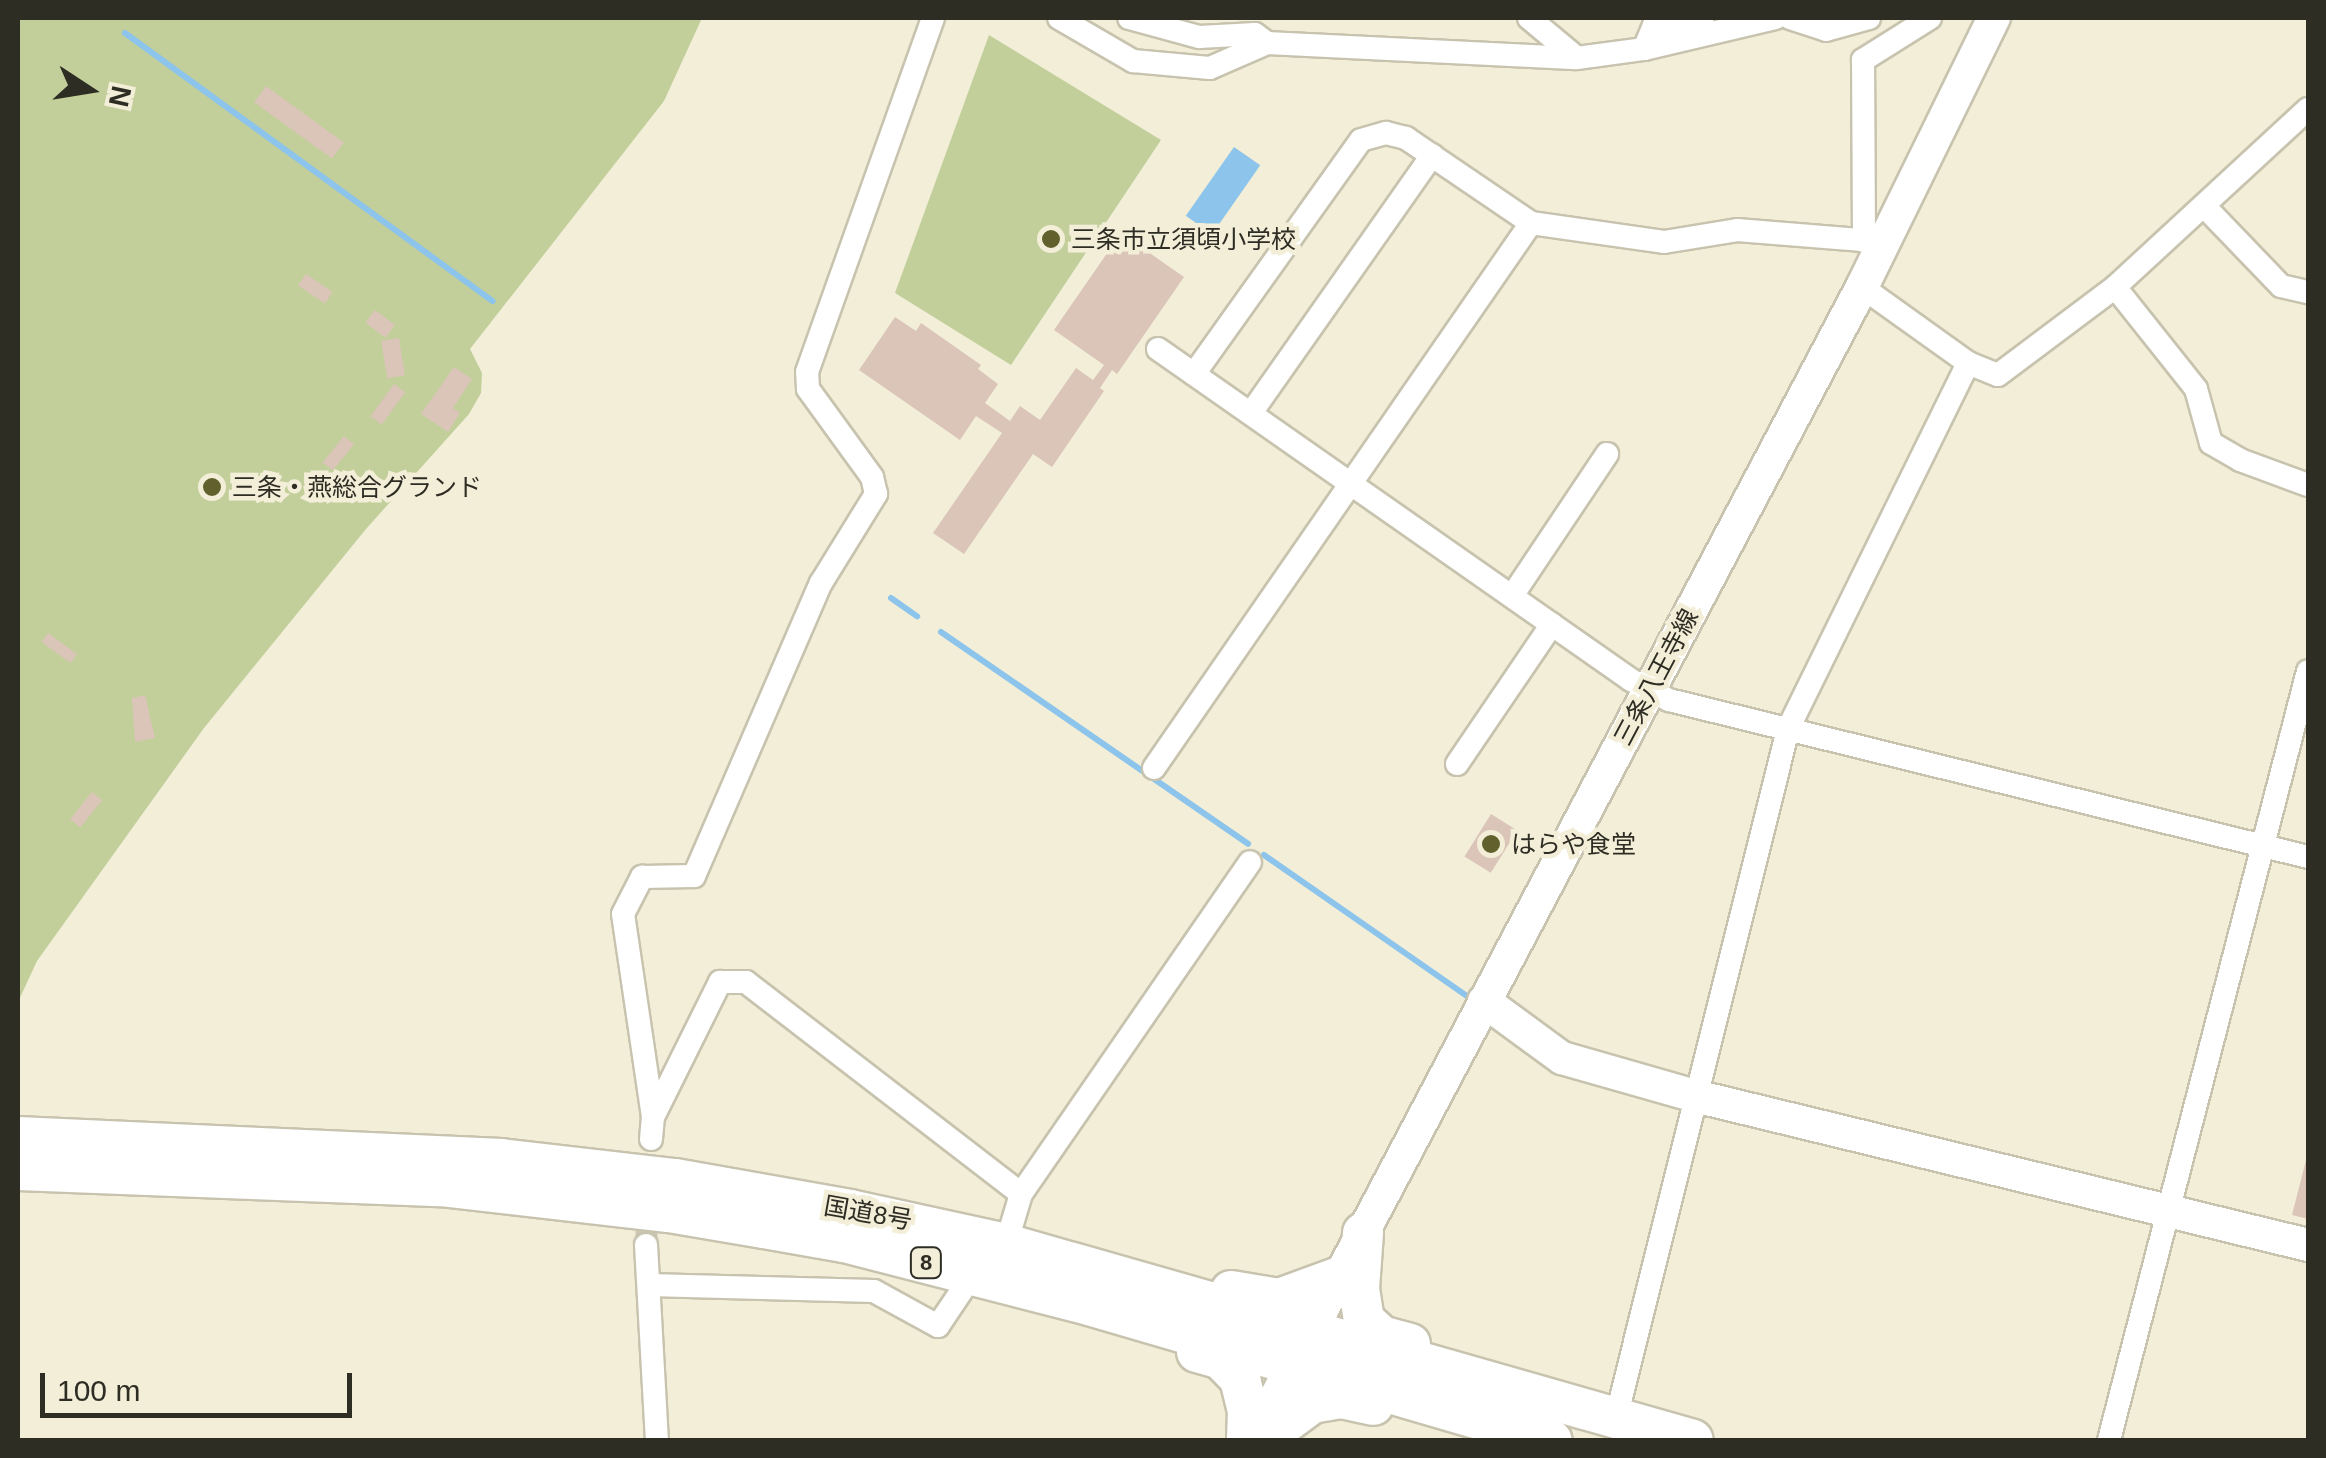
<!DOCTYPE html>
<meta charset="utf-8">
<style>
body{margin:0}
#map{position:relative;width:2326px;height:1458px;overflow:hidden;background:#f2eed8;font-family:Arial,"Noto Sans JP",sans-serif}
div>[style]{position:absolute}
.green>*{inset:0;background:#c2cf9b}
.water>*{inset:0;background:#8cc4eb;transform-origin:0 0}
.stream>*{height:6px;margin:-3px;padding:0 3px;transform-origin:3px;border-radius:3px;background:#8cc4eb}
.building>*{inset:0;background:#dac5b8;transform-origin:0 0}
.street-tunnel>*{height:22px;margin-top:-11px;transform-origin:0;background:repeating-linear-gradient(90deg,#cbc7b4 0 22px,transparent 0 33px)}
.roads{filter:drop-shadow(2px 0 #c7c3ae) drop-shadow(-2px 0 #c7c3ae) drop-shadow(0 2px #c7c3ae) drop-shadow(0 -2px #c7c3ae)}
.street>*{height:22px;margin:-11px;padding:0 11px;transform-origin:11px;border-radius:11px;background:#fff}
.secondary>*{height:32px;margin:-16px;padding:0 16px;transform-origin:16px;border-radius:16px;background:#fff}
.primary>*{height:35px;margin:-17.5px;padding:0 17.5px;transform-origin:17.5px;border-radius:17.5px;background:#fff}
.highway>*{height:40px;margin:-20px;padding:0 20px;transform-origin:20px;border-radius:20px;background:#fff}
.dots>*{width:28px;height:28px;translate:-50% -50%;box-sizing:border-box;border:5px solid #f2eed8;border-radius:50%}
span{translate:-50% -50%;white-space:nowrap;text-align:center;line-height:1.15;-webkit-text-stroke:9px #f2eed8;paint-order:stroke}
.shield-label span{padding:2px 8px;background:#f2eed8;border:2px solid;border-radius:8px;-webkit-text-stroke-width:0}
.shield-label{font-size:22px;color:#2e2d24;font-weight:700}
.poi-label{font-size:25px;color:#2e2d24}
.left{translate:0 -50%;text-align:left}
.street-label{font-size:25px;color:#2e2d24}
.frame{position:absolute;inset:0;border:20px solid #2e2d24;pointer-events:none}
.north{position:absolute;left:40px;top:40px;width:100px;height:100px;-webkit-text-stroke:8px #f2eed8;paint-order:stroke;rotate:102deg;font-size:28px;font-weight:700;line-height:40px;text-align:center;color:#2e2d24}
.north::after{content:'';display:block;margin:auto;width:35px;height:45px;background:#2e2d24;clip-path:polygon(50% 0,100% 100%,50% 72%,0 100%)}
.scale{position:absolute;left:40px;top:1373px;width:312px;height:45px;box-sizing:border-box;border:5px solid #2e2d24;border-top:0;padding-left:12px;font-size:30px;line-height:35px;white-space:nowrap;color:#2e2d24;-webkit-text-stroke:8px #f2eed8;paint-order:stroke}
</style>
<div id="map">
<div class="green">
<i style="clip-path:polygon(18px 18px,702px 18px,664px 101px,470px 349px,482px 373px,481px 393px,469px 414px,366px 529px,204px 728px,37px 961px,18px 1002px)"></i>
<i style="clip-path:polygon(989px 35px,1161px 140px,1011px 365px,895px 293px)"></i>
</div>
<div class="water">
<i style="left:1234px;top:147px;width:32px;height:84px;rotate:35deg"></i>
</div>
<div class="stream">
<i style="left:125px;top:33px;width:455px;rotate:36.1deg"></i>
<i style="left:891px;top:598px;width:32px;rotate:35deg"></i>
<i style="left:941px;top:632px;width:373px;rotate:34.6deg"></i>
<i style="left:1264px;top:855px;width:249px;rotate:34.8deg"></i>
</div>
<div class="building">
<i style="left:266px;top:86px;width:96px;height:20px;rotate:36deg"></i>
<i style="clip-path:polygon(1121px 233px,1184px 277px,1117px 374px,1112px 370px,1100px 388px,1104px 391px,1052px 467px,1033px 454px,964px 554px,933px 533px,1002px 433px,976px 416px,960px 440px,859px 370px,895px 317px,916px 331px,921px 323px,981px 365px,978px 369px,998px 384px,985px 403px,1010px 421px,1020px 406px,1040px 420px,1076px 368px,1093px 380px,1104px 365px,1054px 330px)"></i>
<i style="left:306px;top:274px;width:32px;height:14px;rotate:34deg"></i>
<i style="left:375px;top:310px;width:25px;height:16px;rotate:37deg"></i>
<i style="left:399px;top:338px;width:38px;height:18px;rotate:81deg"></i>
<i style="clip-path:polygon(454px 367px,472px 379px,453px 408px,460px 413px,448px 432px,421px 414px)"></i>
<i style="left:394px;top:384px;width:14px;height:40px;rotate:36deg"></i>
<i style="left:344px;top:436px;width:13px;height:34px;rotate:39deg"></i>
<i style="left:48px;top:633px;width:36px;height:11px;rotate:36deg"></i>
<i style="clip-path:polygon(145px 695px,155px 738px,135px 742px,132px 698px)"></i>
<i style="left:92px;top:792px;width:13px;height:35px;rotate:39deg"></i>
<i style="left:1491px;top:814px;width:31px;height:50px;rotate:32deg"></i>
<i style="clip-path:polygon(2307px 1156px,2308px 1156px,2308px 1219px,2292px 1215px)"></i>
</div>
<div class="street-tunnel">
<i style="left:646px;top:1245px;width:106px;rotate:-87.3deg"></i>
</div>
<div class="roads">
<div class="street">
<i style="left:1059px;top:18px;width:86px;rotate:30.2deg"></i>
<i style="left:1133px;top:61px;width:77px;rotate:5.2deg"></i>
<i style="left:1210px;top:68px;width:62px;rotate:-23.7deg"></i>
<i style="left:1267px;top:43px;width:310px;rotate:2.8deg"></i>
<i style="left:1577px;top:58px;width:68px;rotate:-7.7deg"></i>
<i style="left:1644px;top:49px;width:135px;rotate:-13.3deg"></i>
<i style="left:1129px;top:18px;width:73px;rotate:15.2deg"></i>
<i style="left:1199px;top:37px;width:56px;rotate:-3.1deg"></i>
<i style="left:1255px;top:34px;width:15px;rotate:37deg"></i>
<i style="left:1529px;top:18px;width:62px;rotate:39.8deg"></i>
<i style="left:1790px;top:18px;width:38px;rotate:18deg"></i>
<i style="left:1826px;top:30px;width:45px;rotate:-15.6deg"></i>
<i style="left:1644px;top:49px;width:26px;rotate:-67deg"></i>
<i style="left:1654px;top:25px;width:49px;rotate:-8.1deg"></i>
<i style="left:2206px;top:208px;width:108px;rotate:46.1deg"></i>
<i style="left:2281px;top:286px;width:28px;rotate:13deg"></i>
<i style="left:1864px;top:241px;width:181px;rotate:-90.3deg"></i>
<i style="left:1863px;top:60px;width:79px;rotate:-32.1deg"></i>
<i style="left:1862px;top:287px;width:130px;rotate:35.6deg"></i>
<i style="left:1968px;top:363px;width:32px;rotate:22deg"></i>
<i style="left:1998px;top:375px;width:146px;rotate:-36.9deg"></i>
<i style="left:2115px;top:287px;width:263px;rotate:-42.7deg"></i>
<i style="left:2115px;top:287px;width:130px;rotate:51.5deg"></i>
<i style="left:2196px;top:389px;width:56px;rotate:74.5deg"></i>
<i style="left:2211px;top:443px;width:34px;rotate:30deg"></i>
<i style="left:2240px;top:460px;width:72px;rotate:20.2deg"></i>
<i style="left:1158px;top:349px;width:577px;rotate:34.98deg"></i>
<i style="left:1631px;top:680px;width:43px;rotate:27.8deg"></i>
<i style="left:1669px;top:700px;width:658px;rotate:13.8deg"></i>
<i style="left:1194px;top:374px;width:287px;rotate:-54.5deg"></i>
<i style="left:1361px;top:140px;width:26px;rotate:-16deg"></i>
<i style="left:1386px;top:133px;width:21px;rotate:14deg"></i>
<i style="left:1406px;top:138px;width:151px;rotate:34.2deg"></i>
<i style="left:1251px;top:413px;width:315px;rotate:-54.9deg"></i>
<i style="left:1512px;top:596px;width:171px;rotate:-56.2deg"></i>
<i style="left:1457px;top:764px;width:169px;rotate:-55.8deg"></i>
<i style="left:1154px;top:768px;width:663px;rotate:-55.33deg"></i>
<i style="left:1531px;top:223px;width:134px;rotate:8.1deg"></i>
<i style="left:1664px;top:242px;width:74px;rotate:-9.3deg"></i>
<i style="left:1737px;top:230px;width:148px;rotate:4.6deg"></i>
<i style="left:653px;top:1117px;width:151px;rotate:-63.6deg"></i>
<i style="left:720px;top:982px;width:26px"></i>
<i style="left:746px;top:982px;width:347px;rotate:37.6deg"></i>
<i style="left:651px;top:1139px;width:22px;rotate:-85deg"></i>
<i style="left:653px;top:1117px;width:205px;rotate:-98.4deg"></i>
<i style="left:623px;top:914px;width:42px;rotate:-62.8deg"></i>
<i style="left:642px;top:877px;width:52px;rotate:-1.1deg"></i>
<i style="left:694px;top:876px;width:319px;rotate:-66.6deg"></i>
<i style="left:821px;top:583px;width:105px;rotate:-58.3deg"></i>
<i style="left:876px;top:494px;width:17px;rotate:-103deg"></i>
<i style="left:872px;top:477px;width:109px;rotate:-126deg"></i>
<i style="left:808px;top:389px;width:17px;rotate:-93deg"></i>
<i style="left:807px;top:372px;width:376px;rotate:-70.4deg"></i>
<i style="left:1006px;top:1244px;width:52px;rotate:-73.3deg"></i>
<i style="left:1021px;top:1194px;width:403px;rotate:-55.4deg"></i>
<i style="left:646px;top:1245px;width:195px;rotate:86.8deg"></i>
<i style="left:649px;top:1285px;width:225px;rotate:1.5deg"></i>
<i style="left:874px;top:1291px;width:73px;rotate:28.7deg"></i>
<i style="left:938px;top:1326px;width:63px;rotate:-56.1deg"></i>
<i style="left:1616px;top:1418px;width:710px;rotate:-75.98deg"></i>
<i style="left:1788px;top:729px;width:408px;rotate:-63.8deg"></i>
<i style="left:2109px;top:1440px;width:794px;rotate:-75.49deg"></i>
</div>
<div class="secondary">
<i style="left:1484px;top:1001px;width:97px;rotate:36.2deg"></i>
<i style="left:1562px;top:1058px;width:138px;rotate:15.9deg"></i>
<i style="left:1695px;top:1096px;width:631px;rotate:13.66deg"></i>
<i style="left:1310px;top:1333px;width:1183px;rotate:-62.18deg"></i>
<i style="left:1862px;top:287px;width:300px;rotate:-63.9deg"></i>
</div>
<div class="primary">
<i style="left:1254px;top:1440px;width:113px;rotate:-62.1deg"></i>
</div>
<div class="highway">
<i style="left:18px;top:1137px;width:484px;rotate:2.6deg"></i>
<i style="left:501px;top:1159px;width:175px;rotate:6.6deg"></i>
<i style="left:675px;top:1179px;width:178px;rotate:10deg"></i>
<i style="left:850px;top:1210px;width:160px;rotate:12.3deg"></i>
<i style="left:1006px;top:1244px;width:714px;rotate:15.92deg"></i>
<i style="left:18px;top:1170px;width:422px;rotate:2.2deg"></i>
<i style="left:440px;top:1186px;width:230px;rotate:6.5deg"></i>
<i style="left:669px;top:1212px;width:96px;rotate:9.6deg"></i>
<i style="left:764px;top:1228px;width:81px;rotate:9.9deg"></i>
<i style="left:844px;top:1242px;width:253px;rotate:14.4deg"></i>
<i style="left:1089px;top:1305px;width:482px;rotate:16.3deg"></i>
<i style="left:1363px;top:1233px;width:56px;rotate:94.1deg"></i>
<i style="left:1359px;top:1289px;width:31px;rotate:81deg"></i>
<i style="left:1364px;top:1320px;width:23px;rotate:43deg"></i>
<i style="left:1381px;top:1336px;width:30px;rotate:15deg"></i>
<i style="left:1231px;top:1291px;width:49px;rotate:9.5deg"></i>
<i style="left:1279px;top:1299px;width:64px;rotate:-20.1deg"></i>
<i style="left:1197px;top:1352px;width:25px;rotate:16deg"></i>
<i style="left:1221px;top:1359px;width:28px;rotate:46deg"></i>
<i style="left:1240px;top:1379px;width:32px;rotate:76deg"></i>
<i style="left:1248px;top:1410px;width:30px;rotate:92deg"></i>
<i style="left:1262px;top:1440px;width:62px;rotate:-36.5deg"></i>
<i style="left:1312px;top:1403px;width:29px;rotate:-10deg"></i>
<i style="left:1341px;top:1398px;width:33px;rotate:12deg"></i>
</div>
</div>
<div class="dots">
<i style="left:1051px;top:239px;background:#62602d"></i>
<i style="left:212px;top:487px;background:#62602d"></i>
<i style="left:1491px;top:844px;background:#62602d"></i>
</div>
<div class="shield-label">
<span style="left:926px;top:1263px">8</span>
</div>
<div class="poi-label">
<span class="left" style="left:1071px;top:239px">三条市立須頃小学校</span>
<span class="left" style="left:232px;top:487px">三条・燕総合グランド</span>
<span class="left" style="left:1511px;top:844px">はらや食堂</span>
</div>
<div class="street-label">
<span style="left:1656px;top:677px;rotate:-62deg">三条八王寺線</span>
<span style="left:868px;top:1213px;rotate:10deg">国道8号</span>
</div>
<div class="frame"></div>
<div class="north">N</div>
<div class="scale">100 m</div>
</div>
